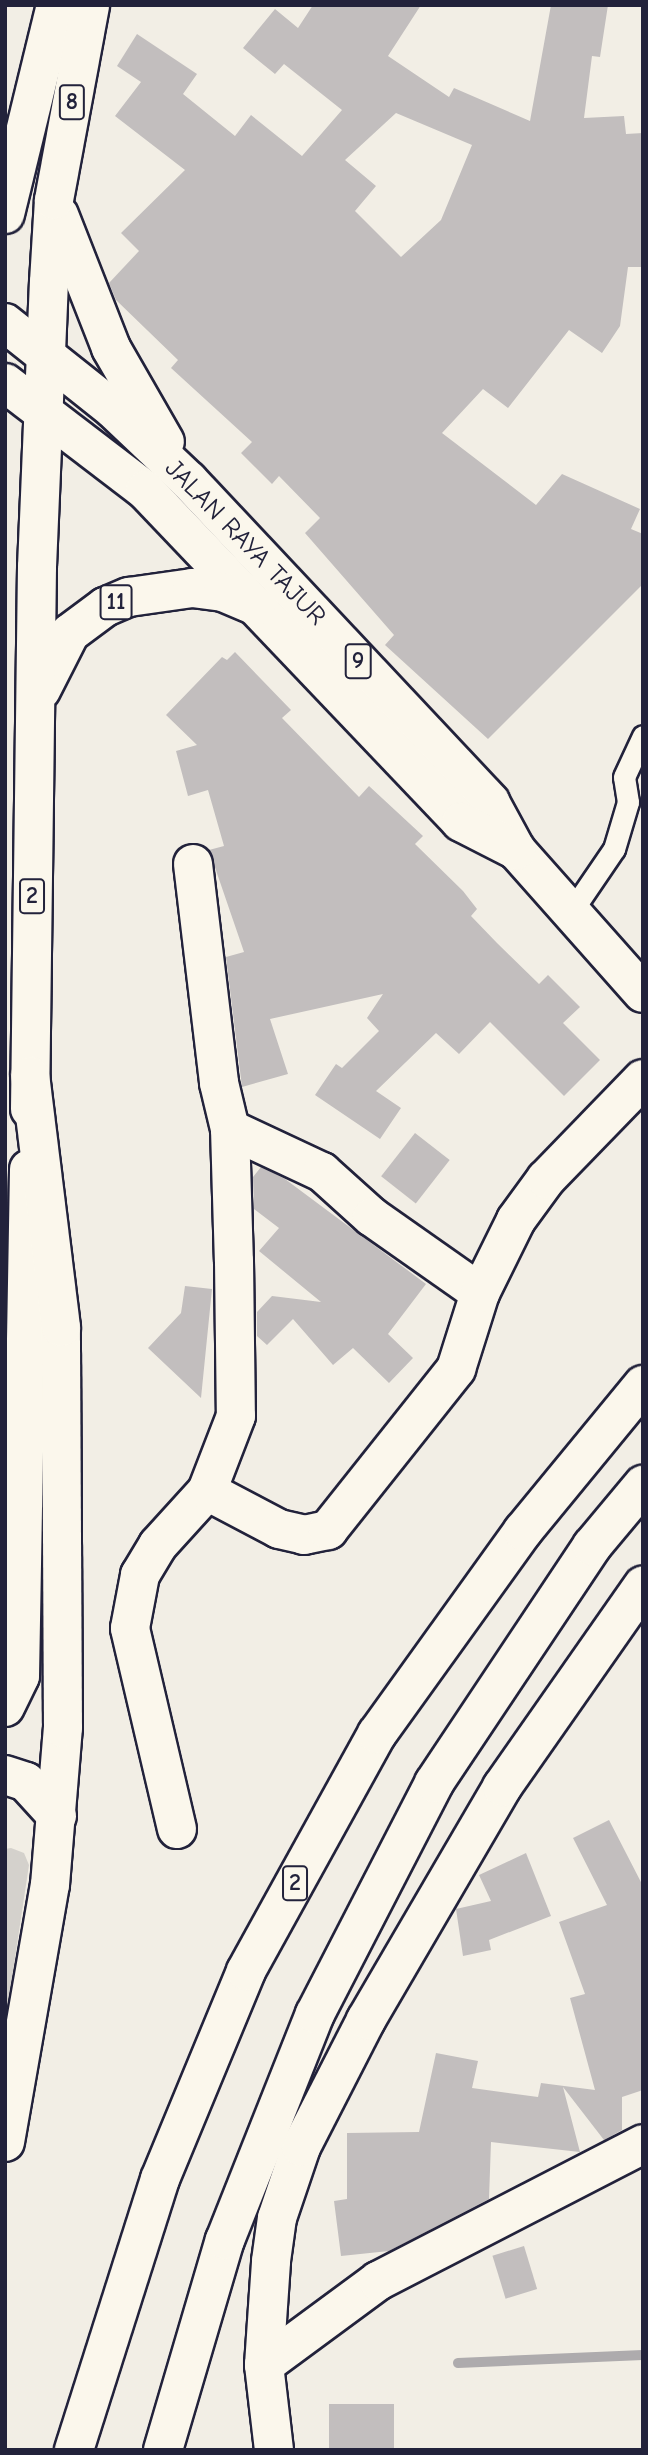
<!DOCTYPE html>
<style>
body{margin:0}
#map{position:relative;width:648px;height:2455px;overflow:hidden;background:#f2eee5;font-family:"Comic Neue",sans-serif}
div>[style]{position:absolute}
.green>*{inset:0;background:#d4d1cc}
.stream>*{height:10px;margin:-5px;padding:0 5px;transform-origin:5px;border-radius:5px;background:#aeabad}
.building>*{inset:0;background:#c2bebe;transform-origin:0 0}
.roads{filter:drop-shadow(2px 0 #22223b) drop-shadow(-2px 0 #22223b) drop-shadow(0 2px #22223b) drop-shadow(0 -2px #22223b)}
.service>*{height:21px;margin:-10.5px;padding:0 10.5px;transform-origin:10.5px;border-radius:10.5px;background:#fbf7ec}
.minor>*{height:38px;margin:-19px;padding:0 19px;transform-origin:19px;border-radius:19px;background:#fbf7ec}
.trunk>*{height:38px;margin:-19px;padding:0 19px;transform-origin:19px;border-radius:19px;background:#fbf7ec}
.motorway>*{height:38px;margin:-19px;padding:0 19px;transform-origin:19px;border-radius:19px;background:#fbf7ec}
span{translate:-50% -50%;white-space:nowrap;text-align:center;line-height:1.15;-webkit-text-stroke:7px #fbf7ec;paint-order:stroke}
.shield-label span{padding:2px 5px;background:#fbf7ec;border:2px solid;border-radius:5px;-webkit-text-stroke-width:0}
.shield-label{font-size:24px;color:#22223b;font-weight:700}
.street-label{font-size:26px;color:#22223b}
.frame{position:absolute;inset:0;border:7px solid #22223b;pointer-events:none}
</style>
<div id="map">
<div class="green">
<i style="clip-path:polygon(11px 1848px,24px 1853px,29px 1865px,5px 2024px,5px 1849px)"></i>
</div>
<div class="stream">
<i style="left:458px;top:2363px;width:185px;rotate:-2.5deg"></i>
</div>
<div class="building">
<i style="clip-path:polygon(evenodd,313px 5px,421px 5px,388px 56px,449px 97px,454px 88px,530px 121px,551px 5px,608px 5px,600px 57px,592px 56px,584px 118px,624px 116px,626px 134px,643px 133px,643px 267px,628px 267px,620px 326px,602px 353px,569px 330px,508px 408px,483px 389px,442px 433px,536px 505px,562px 474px,640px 509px,631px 529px,643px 534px,643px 584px,488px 739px,385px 645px,394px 635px,305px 533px,320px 518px,279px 476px,272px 484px,241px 453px,252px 442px,171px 368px,178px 360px,116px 300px,109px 283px,139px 251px,121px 233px,185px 170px,115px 116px,141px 82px,117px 66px,137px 34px,197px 74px,183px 94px,235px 136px,251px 115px,302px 156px,342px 110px,284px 64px,275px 74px,243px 48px,275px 9px,298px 28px,313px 5px,396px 113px,472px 145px,441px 220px,401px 257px,355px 211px,376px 186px,345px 160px,396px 113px)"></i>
<i style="clip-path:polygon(235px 652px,291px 710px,282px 718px,359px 797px,369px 786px,423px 836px,415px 844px,463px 891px,477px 909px,471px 916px,497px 943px,539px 984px,548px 975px,580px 1007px,563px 1023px,600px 1060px,564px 1096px,490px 1022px,459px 1054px,436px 1033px,376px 1091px,401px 1108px,380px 1139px,315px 1095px,336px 1064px,342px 1068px,379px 1031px,367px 1018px,383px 994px,270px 1019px,288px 1074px,242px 1087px,226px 957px,244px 952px,209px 850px,224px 846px,208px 790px,188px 796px,176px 751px,197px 745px,166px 715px,222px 657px,227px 660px)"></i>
<i style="left:415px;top:1133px;width:44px;height:55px;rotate:38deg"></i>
<i style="clip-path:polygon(261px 1167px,285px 1179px,426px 1284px,388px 1334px,413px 1358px,389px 1383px,353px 1348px,333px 1365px,293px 1319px,267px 1345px,257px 1336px,257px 1312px,272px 1296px,321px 1302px,259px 1251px,279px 1228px,254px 1209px,253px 1177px)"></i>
<i style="clip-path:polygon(185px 1286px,212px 1289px,201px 1398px,148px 1348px,181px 1313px)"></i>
<i style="clip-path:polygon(609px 1820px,643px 1886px,643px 2090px,622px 2097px,622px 2130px,604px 2140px,563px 2087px,580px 2152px,491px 2142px,489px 2199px,389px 2251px,341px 2256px,334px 2201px,347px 2199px,347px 2133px,419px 2132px,436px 2053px,478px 2061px,472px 2088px,538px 2097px,541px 2083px,595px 2090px,570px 1998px,585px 1994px,559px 1922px,607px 1905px,573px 1838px)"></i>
<i style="clip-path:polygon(526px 1853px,551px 1916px,489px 1940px,491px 1950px,463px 1956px,456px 1909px,491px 1901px,479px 1875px)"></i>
<i style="left:524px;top:2246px;width:45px;height:33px;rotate:73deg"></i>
<i style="left:394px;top:2404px;width:46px;height:65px;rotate:90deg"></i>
</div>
<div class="roads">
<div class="service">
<i style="left:573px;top:909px;width:73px;rotate:-55.7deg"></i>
<i style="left:614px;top:849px;width:49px;rotate:-73.4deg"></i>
<i style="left:628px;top:802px;width:25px;rotate:-99deg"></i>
<i style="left:624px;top:777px;width:45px;rotate:-65.1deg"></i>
</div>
<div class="minor">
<i style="left:193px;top:864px;width:221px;rotate:83.2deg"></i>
<i style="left:219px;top:1083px;width:47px;rotate:76.6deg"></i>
<i style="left:230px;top:1129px;width:132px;rotate:88.3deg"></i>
<i style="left:234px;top:1261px;width:155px;rotate:89.3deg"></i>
<i style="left:236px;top:1416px;width:80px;rotate:111.1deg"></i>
<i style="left:230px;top:1129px;width:102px;rotate:25.1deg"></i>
<i style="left:322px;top:1172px;width:67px;rotate:42deg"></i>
<i style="left:372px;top:1217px;width:132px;rotate:35.1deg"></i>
<i style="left:177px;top:1829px;width:206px;rotate:-103.2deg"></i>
<i style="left:130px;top:1628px;width:54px;rotate:-79.3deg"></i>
<i style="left:140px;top:1575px;width:35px;rotate:-59deg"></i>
<i style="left:158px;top:1545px;width:73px;rotate:-47.8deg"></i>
<i style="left:207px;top:1491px;width:81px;rotate:27.8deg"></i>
<i style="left:279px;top:1529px;width:26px;rotate:13deg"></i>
<i style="left:304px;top:1535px;width:25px;rotate:-12deg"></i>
<i style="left:328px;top:1530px;width:206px;rotate:-51.5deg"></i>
<i style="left:456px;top:1369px;width:80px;rotate:-72.5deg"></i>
<i style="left:480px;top:1293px;width:81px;rotate:-63.7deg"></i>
<i style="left:516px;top:1220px;width:51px;rotate:-53.8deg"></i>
<i style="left:546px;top:1179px;width:139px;rotate:-45.9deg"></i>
<i style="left:264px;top:2365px;width:142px;rotate:-36.4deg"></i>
<i style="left:378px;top:2281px;width:298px;rotate:-27.3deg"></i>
<i style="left:274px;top:2450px;width:86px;rotate:-96.7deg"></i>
<i style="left:264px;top:2365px;width:104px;rotate:-86.1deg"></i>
<i style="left:271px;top:2261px;width:43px;rotate:-82.1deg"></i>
<i style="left:277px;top:2218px;width:75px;rotate:-71.3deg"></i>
<i style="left:301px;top:2147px;width:143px;rotate:-62.9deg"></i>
<i style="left:366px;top:2020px;width:270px;rotate:-59.7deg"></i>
<i style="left:502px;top:1787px;width:246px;rotate:-55deg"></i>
</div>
<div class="trunk">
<i style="left:5px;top:214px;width:215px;rotate:-76.3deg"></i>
<i style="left:59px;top:215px;width:143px;rotate:68.6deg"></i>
<i style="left:111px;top:348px;width:108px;rotate:60.1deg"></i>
<i style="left:5px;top:323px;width:138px;rotate:38.5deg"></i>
<i style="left:113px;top:409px;width:105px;rotate:43.5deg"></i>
<i style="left:189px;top:481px;width:440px;rotate:46.8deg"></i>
<i style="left:490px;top:802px;width:55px;rotate:61.6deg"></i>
<i style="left:516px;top:850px;width:191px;rotate:48.4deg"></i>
<i style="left:5px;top:383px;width:176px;rotate:37.4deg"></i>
<i style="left:145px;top:490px;width:458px;rotate:46.4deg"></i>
<i style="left:461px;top:822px;width:62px;rotate:27deg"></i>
<i style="left:41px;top:690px;width:64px;rotate:-63deg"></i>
<i style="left:70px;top:633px;width:44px;rotate:-36.6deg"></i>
<i style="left:105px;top:607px;width:26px;rotate:-23deg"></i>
<i style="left:129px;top:597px;width:64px;rotate:-8.1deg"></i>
<i style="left:192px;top:588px;width:31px;rotate:7deg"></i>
<i style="left:223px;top:592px;width:36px;rotate:23deg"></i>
<i style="left:30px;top:1109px;width:542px;rotate:-89.26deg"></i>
<i style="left:37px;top:567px;width:285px;rotate:-87.6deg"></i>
<i style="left:49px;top:282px;width:82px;rotate:-86.5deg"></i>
<i style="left:54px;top:200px;width:198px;rotate:-79.5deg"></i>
<i style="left:5px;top:1707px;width:34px;rotate:-64deg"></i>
<i style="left:20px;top:1676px;width:507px;rotate:-88.98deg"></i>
</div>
<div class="motorway">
<i style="left:5px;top:1775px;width:22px;rotate:18deg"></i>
<i style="left:26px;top:1782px;width:46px;rotate:47.6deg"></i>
<i style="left:5px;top:2142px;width:261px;rotate:-80.1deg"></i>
<i style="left:50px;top:1885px;width:158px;rotate:-85.3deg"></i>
<i style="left:63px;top:1728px;width:401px;rotate:-90.3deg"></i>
<i style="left:61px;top:1327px;width:253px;rotate:-97deg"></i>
<i style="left:74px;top:2450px;width:284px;rotate:-72.4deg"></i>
<i style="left:160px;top:2179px;width:225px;rotate:-67.5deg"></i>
<i style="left:246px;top:1971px;width:271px;rotate:-61.1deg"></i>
<i style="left:377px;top:1734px;width:250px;rotate:-54.3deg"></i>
<i style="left:523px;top:1531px;width:189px;rotate:-50.6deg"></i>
<i style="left:163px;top:2450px;width:219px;rotate:-73.6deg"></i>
<i style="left:225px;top:2240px;width:243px;rotate:-68.3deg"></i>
<i style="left:315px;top:2014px;width:260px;rotate:-62.7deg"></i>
<i style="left:434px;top:1783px;width:285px;rotate:-56.3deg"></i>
<i style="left:592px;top:1546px;width:80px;rotate:-50.1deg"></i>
</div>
</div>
<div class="shield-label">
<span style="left:72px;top:102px">8</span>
<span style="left:116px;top:602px">11</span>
<span style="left:358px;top:661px">9</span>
<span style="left:32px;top:896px">2</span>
<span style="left:295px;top:1883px">2</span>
</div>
<div class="street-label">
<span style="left:245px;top:543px;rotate:46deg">JALAN RAYA TAJUR</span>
</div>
<div class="frame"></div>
</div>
